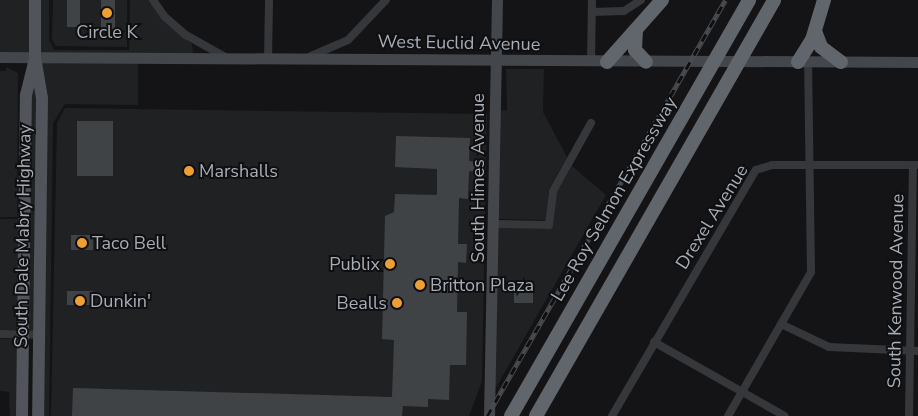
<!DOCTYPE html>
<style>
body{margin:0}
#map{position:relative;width:918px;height:416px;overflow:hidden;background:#141416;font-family:"Nunito Sans",sans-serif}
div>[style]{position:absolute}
.built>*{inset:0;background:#202123;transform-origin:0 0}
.building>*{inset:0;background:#404346;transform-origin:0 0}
.street>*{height:8px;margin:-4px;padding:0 4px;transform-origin:4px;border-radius:4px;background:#35373b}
.secondary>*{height:11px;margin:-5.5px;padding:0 5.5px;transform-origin:5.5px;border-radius:5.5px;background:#43464b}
.primary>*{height:12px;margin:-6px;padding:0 6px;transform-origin:6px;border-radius:6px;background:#51545a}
.highway>*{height:14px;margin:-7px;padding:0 7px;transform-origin:7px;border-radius:7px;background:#61656c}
.rail>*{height:4.5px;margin-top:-2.25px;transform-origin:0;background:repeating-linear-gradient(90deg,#0f0f11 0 8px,#484b50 0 16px);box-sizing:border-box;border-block:1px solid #484b50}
.dots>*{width:14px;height:14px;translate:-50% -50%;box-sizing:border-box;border:2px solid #0f0f11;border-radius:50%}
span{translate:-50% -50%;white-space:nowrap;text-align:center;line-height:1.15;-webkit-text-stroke:4px #0f0f11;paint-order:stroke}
.poi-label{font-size:18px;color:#a6adb6}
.left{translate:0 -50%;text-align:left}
.right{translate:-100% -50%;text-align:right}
.street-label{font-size:18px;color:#a6adb6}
</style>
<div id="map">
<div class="built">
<i style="left:0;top:0;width:31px;height:52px"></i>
<i style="clip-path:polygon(39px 0,49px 0,49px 40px,54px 50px,129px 50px,130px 0,149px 0,163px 21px,192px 44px,193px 54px,39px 53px)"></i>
<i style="clip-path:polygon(53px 0,127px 0,127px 47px,56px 46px,52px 40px)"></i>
<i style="clip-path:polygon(40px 62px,138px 62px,138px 105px,65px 104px,53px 123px,49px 416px,42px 416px)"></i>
<i style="clip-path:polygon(6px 67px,18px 73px,17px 217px,0 217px,0 71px,6px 71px)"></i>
<i style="clip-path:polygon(506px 69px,544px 69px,543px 112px,567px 157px,549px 189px,546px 220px,498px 219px,499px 111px,507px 110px)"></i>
<i style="clip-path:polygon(34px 77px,38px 98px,35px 331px,27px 330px,30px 96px)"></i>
<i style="clip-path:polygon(65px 108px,487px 114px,482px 381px,469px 416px,51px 416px,57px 123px)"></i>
<i style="clip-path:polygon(572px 166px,606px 195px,494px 391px,498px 228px,549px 229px,553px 225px,556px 193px)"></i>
<i style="left:19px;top:219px;width:111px;height:19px;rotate:90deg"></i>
<i style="clip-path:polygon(0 339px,19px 339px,18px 416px,10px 416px,9px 392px,0 391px)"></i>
</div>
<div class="building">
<i style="left:67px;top:0;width:13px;height:27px"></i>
<i style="left:101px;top:0;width:14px;height:32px"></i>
<i style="left:77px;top:121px;width:36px;height:55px"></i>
<i style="clip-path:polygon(396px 136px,470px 138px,469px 161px,478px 162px,478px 172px,469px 171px,468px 199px,459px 198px,458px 244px,467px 244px,466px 263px,458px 262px,457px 312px,467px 312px,466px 365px,450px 365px,449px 400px,428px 399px,428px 407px,403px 406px,402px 416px,72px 416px,73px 388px,392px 397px,394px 340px,382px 339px,385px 216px,394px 212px,395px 194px,437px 195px,437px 169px,395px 167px)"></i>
<i style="left:71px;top:235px;width:22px;height:15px"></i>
<i style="left:514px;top:286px;width:19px;height:17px"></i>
<i style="left:67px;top:291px;width:26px;height:14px"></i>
</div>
<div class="street">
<i style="left:153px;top:0;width:21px;rotate:55deg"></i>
<i style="left:165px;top:17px;width:28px;rotate:41deg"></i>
<i style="left:186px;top:35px;width:45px;rotate:29.4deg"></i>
<i style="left:592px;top:12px;width:32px;rotate:-2deg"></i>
<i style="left:624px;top:11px;width:20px;rotate:-33deg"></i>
<i style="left:311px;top:56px;width:40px;rotate:-23.4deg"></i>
<i style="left:348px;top:40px;width:55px;rotate:-46.5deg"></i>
<i style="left:268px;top:59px;width:59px;rotate:-89deg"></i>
<i style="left:591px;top:62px;width:62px;rotate:-89.1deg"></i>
<i style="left:494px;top:224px;width:55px;rotate:1deg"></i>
<i style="left:549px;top:225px;width:34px;rotate:-83deg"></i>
<i style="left:553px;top:191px;width:78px;rotate:-60.8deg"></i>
<i style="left:781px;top:324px;width:53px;rotate:25.6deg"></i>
<i style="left:829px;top:347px;width:89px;rotate:2.6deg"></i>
<i style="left:0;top:334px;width:39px;rotate:1deg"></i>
<i style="left:654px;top:342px;width:150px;rotate:29.5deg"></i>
<i style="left:612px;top:416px;width:285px;rotate:-59.7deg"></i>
<i style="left:756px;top:170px;width:17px;rotate:-17deg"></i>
<i style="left:772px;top:165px;width:146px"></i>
<i style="left:728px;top:416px;width:166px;rotate:-60deg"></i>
<i style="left:811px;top:272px;width:210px;rotate:-90.8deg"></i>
<i style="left:909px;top:416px;width:250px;rotate:-89.1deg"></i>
</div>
<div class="secondary">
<i style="left:0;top:57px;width:918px;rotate:0.31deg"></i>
<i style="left:489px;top:416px;width:416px;rotate:-88.9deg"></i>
</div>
<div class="primary">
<i style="left:35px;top:0;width:57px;rotate:90deg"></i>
<i style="left:35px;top:57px;width:42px;rotate:80.3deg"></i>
<i style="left:42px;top:98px;width:318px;rotate:90.7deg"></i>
<i style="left:22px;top:416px;width:321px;rotate:-89.3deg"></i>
<i style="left:26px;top:95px;width:34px;rotate:-76deg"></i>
</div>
<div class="highway">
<i style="left:636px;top:30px;width:20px;rotate:93deg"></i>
<i style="left:635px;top:50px;width:16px;rotate:47deg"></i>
<i style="left:815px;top:31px;width:17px;rotate:69deg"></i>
<i style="left:821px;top:47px;width:25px;rotate:37deg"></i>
<i style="left:607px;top:62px;width:83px;rotate:-48.4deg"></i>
<i style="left:798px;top:62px;width:26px;rotate:-58deg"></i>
<i style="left:812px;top:40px;width:42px;rotate:-73.3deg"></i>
<i style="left:511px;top:416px;width:479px;rotate:-60.2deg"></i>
<i style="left:536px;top:416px;width:479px;rotate:-60.2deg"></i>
</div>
<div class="rail">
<i style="left:487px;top:416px;width:479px;rotate:-60.2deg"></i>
</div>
<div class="dots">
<i style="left:107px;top:13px;background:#ee9f34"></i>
<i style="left:189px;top:171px;background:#ee9f34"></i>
<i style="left:82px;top:243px;background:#ee9f34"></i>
<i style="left:390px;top:264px;background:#ee9f34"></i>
<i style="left:420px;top:285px;background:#ee9f34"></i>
<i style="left:80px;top:301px;background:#ee9f34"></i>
<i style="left:397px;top:303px;background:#ee9f34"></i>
</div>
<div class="poi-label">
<span style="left:107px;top:32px">Circle K</span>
<span class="left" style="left:199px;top:171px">Marshalls</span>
<span class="left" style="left:92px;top:243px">Taco Bell</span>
<span class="right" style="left:380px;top:264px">Publix</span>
<span class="left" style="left:430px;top:285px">Britton Plaza</span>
<span class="left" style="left:90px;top:301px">Dunkin'</span>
<span class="right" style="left:387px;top:303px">Bealls</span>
</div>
<div class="street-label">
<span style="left:459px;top:43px;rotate:1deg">West Euclid Avenue</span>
<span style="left:478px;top:178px;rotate:-90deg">South Himes Avenue</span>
<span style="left:614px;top:199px;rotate:-60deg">Lee Roy Selmon Expressway</span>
<span style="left:712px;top:217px;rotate:-58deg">Drexel Avenue</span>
<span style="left:23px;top:236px;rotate:-89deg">South Dale Mabry Highway</span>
<span style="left:896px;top:291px;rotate:-89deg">South Kenwood Avenue</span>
</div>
</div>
